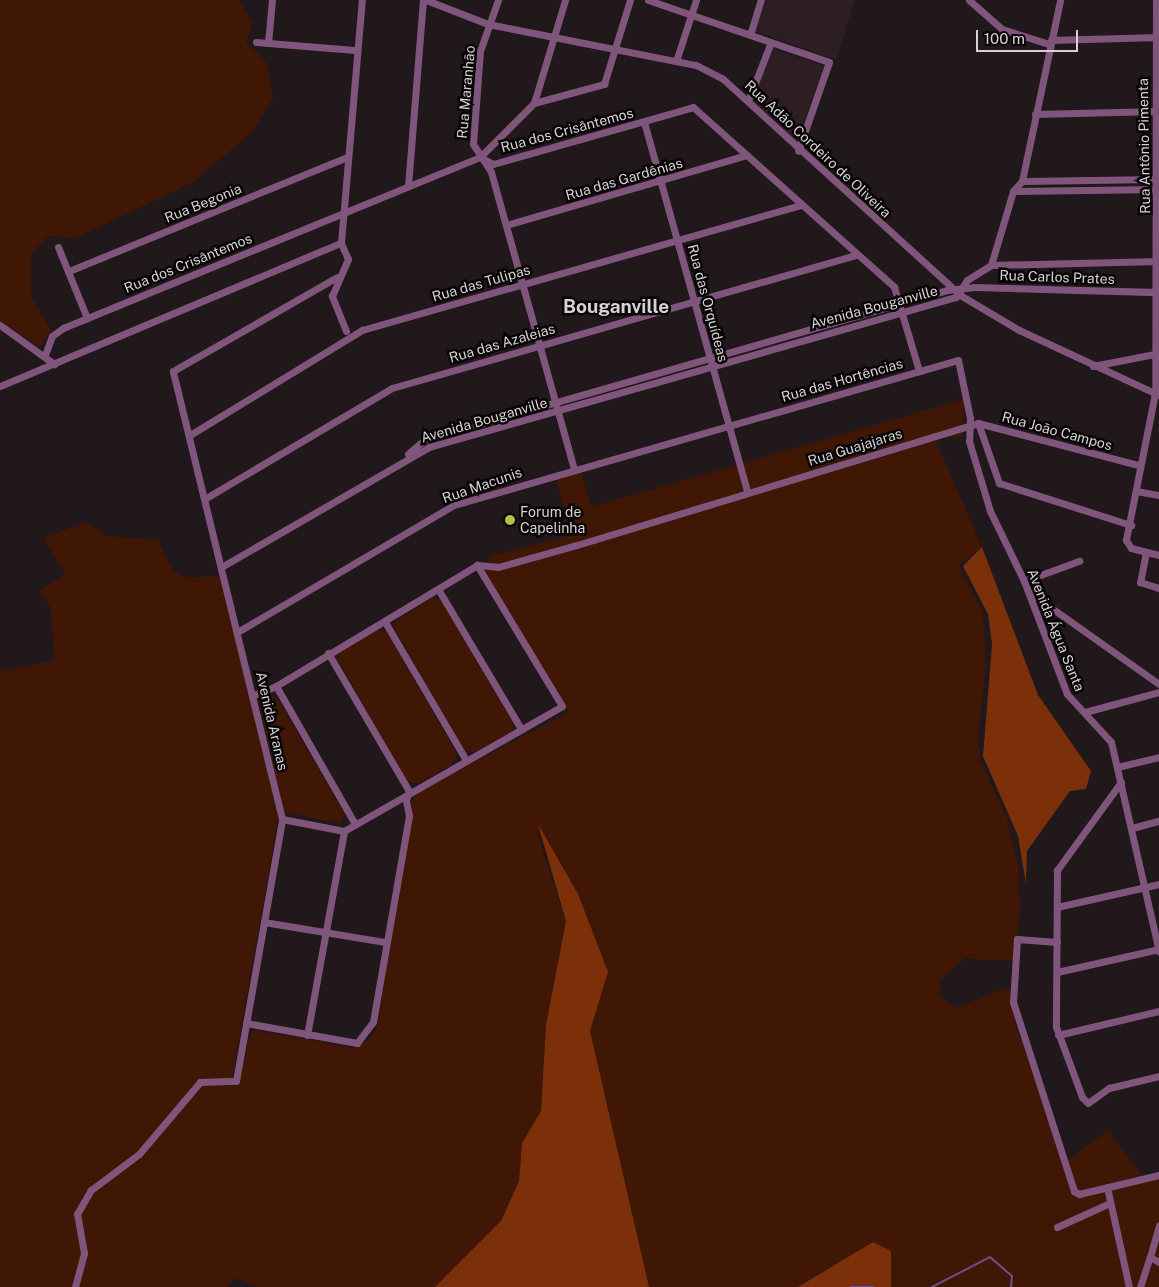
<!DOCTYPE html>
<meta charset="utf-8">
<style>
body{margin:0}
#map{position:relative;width:1159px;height:1287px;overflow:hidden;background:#21181b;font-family:"Public Sans",sans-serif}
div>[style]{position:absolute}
.built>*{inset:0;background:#2d1e24}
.green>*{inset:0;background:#401705}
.forest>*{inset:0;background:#7b300a}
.stream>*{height:2px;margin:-1px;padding:0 1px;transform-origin:1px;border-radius:1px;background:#704d93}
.minor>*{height:7px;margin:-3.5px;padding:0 3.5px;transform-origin:3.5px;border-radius:3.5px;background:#80557c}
.dots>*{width:14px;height:14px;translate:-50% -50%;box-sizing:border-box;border:2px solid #080506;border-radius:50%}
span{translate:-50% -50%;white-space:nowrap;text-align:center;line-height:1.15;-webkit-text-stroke:5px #080506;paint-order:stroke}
.street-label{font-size:14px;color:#d7d1d3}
.poi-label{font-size:14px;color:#d7d1d3}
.left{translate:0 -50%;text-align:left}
.district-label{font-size:19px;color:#d7d1d3;font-weight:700}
.scale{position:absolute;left:976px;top:30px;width:102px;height:22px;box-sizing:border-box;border:2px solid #d7d1d3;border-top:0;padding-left:6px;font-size:15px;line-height:18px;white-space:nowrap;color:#d7d1d3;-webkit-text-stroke:4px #080506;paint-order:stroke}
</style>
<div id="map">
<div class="built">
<i style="clip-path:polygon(765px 0,855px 0,836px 60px,755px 31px)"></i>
<i style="clip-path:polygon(772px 48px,824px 66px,797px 143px,753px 102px)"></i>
</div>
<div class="green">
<i style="clip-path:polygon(0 0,239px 0,253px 23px,246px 42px,266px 62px,273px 98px,252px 132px,193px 182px,76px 238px,48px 236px,31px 253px,31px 297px,51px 330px,40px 347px,0 321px)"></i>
<i style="clip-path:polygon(964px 399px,963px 436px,935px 439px,982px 547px,958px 566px,983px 613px,986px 665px,978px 735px,980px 761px,1007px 818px,1019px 869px,1020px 912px,1013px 961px,964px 958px,939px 982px,941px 997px,956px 1008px,1003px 989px,1013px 991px,1016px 1026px,1065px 1163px,1108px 1130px,1146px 1181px,1159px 1179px,1159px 1287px,891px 1287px,891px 1251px,873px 1242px,798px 1287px,649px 1287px,590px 1031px,608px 972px,535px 827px,566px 921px,546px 1025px,541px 1111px,522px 1143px,519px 1181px,501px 1221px,435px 1287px,258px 1287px,235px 1278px,228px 1287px,0 1287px,0 671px,54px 661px,51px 608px,39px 591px,66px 574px,43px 538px,87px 522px,106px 536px,158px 540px,173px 571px,189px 578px,221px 576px,278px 818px,231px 1085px,238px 1086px,252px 1030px,354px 1048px,367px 1041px,377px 1028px,414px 794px,569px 712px,485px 572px,490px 556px,572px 535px,556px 479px,581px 472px,591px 507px)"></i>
<i style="clip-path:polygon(433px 597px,443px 604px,514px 725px,511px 732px,474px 753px,463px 748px,392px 624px)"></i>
<i style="clip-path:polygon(379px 629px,386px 631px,457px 754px,452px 764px,418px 784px,407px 781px,337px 658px,343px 648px)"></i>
<i style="clip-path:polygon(268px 693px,277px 698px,344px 813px,342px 824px,284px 812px,260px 705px)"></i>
</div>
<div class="forest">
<i style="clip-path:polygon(982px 547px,1038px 695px,1091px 771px,1086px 789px,1070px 791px,1027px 851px,1026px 884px,1018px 836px,983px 756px,992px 644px,988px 614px,963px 566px)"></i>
<i style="clip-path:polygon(538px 824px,578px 894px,608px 972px,590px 1031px,649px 1287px,435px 1287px,501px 1221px,519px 1181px,522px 1143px,541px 1111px,546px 1025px,566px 921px)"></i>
<i style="clip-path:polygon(873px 1242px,891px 1251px,891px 1287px,798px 1287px)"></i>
</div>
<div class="stream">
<i style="left:851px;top:1287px;width:22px"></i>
<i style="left:932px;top:1287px;width:65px;rotate:-27.3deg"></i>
<i style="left:990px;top:1257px;width:29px;rotate:41deg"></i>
<i style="left:1012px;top:1276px;width:11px;rotate:95deg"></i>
</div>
<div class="minor">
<i style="left:426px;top:0;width:66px;rotate:21.2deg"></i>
<i style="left:488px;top:24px;width:212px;rotate:11.2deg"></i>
<i style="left:696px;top:65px;width:30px;rotate:27deg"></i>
<i style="left:723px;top:79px;width:321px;rotate:42.3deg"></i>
<i style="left:960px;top:295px;width:69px;rotate:30.7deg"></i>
<i style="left:1019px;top:330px;width:154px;rotate:24.9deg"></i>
<i style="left:498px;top:0;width:54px;rotate:109.4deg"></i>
<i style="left:480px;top:51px;width:93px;rotate:94.3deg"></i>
<i style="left:473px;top:144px;width:33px;rotate:57deg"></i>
<i style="left:491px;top:172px;width:308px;rotate:74.4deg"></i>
<i style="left:648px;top:0;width:191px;rotate:18.9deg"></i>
<i style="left:829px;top:62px;width:94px;rotate:109.2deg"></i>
<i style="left:969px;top:0;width:44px;rotate:41.3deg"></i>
<i style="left:1002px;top:29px;width:49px;rotate:17.7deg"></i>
<i style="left:1156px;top:0;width:393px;rotate:90.1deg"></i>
<i style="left:1155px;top:393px;width:150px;rotate:101.2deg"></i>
<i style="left:1126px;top:540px;width:9px;rotate:58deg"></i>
<i style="left:1131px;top:548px;width:29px;rotate:14deg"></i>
<i style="left:750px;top:35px;width:37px;rotate:-73deg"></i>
<i style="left:1051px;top:40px;width:108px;rotate:-1.6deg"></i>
<i style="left:256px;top:42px;width:99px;rotate:4.6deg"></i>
<i style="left:268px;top:43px;width:43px;rotate:-84.7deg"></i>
<i style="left:676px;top:61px;width:64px;rotate:-71.8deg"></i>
<i style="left:748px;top:101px;width:63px;rotate:-68.7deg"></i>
<i style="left:534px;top:103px;width:108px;rotate:-73.2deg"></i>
<i style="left:1035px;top:114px;width:124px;rotate:-1.4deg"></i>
<i style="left:644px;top:122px;width:383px;rotate:74.4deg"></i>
<i style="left:480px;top:157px;width:76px;rotate:-45deg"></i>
<i style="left:534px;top:103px;width:73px;rotate:-15.2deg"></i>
<i style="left:604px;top:84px;width:88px;rotate:-72.8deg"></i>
<i style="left:1022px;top:181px;width:137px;rotate:-0.8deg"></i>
<i style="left:408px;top:186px;width:187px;rotate:-85.4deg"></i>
<i style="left:1013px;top:191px;width:146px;rotate:-0.8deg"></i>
<i style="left:506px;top:225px;width:251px;rotate:-16.2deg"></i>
<i style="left:58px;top:247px;width:77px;rotate:67.8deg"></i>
<i style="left:991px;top:265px;width:168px;rotate:-1.4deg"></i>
<i style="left:69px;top:271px;width:300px;rotate:-22.3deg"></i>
<i style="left:0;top:325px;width:67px;rotate:35.8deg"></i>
<i style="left:346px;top:331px;width:38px;rotate:-112deg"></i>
<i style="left:332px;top:296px;width:40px;rotate:-66.6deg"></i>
<i style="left:348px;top:259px;width:17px;rotate:-114deg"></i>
<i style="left:341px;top:243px;width:244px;rotate:-85.1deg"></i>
<i style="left:45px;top:355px;width:20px;rotate:-70deg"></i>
<i style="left:52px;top:336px;width:14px;rotate:-36deg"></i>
<i style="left:63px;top:328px;width:451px;rotate:-22.3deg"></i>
<i style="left:480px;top:157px;width:15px;rotate:28deg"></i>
<i style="left:493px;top:164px;width:208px;rotate:-15.9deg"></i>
<i style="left:693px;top:107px;width:270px;rotate:41.8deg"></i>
<i style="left:894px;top:287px;width:88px;rotate:73.4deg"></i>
<i style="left:1093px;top:366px;width:67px;rotate:-11.1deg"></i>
<i style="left:0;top:386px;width:370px;rotate:-22.8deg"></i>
<i style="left:978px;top:423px;width:64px;rotate:70.7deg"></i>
<i style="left:999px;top:483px;width:139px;rotate:17.7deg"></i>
<i style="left:190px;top:435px;width:202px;rotate:-31.4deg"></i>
<i style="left:362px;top:330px;width:456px;rotate:-15.9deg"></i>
<i style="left:408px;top:454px;width:21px;rotate:-41deg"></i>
<i style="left:424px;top:440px;width:544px;rotate:-16deg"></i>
<i style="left:947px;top:290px;width:28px;rotate:-6deg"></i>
<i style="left:975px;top:287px;width:184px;rotate:1.6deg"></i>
<i style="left:1136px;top:491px;width:23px;rotate:10deg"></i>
<i style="left:206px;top:498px;width:216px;rotate:-30.6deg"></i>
<i style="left:392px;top:388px;width:482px;rotate:-16deg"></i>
<i style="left:1146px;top:552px;width:31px;rotate:101deg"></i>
<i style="left:1140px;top:582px;width:20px;rotate:18deg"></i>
<i style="left:223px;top:566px;width:238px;rotate:-30deg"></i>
<i style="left:429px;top:447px;width:548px;rotate:-15.89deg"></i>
<i style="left:956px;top:297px;width:20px;rotate:-57deg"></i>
<i style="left:967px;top:280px;width:28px;rotate:-32deg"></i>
<i style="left:991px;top:265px;width:77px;rotate:-73.4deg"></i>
<i style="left:1013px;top:191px;width:13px;rotate:-48deg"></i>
<i style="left:1022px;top:181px;width:185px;rotate:-78.1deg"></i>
<i style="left:1024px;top:581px;width:59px;rotate:-20deg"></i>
<i style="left:438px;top:589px;width:163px;rotate:59.3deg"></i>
<i style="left:1029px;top:592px;width:159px;rotate:35.3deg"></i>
<i style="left:385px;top:622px;width:160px;rotate:59.6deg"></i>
<i style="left:239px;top:631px;width:249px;rotate:-30.4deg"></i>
<i style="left:454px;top:505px;width:524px;rotate:-16.05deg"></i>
<i style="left:958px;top:360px;width:59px;rotate:78.3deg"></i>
<i style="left:970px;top:418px;width:23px;rotate:92deg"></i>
<i style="left:969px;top:441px;width:73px;rotate:73.3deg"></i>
<i style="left:990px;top:511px;width:78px;rotate:64.1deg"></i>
<i style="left:1024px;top:581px;width:121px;rotate:69.2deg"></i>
<i style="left:1067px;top:694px;width:65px;rotate:47.5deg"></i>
<i style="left:1111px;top:742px;width:215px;rotate:77.1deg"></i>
<i style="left:276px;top:686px;width:159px;rotate:60.2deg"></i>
<i style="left:254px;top:695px;width:24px;rotate:-22deg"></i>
<i style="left:276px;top:686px;width:235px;rotate:-31deg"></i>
<i style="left:477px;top:565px;width:21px;rotate:5deg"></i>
<i style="left:498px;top:567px;width:82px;rotate:-15.6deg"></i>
<i style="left:577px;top:545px;width:419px;rotate:-16.9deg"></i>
<i style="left:978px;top:423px;width:165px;rotate:14.7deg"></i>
<i style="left:1085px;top:712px;width:77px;rotate:-15.1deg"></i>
<i style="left:1117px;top:767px;width:43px;rotate:-13.4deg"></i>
<i style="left:1121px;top:782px;width:109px;rotate:126deg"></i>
<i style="left:1057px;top:870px;width:157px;rotate:90.4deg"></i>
<i style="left:1056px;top:1027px;width:75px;rotate:69.6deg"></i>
<i style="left:1082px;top:1097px;width:8px;rotate:45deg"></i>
<i style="left:1088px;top:1103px;width:26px;rotate:-36deg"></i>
<i style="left:1109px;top:1088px;width:51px;rotate:-13.5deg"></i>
<i style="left:282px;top:819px;width:63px;rotate:11deg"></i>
<i style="left:344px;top:831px;width:251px;rotate:-29.8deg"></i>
<i style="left:562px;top:706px;width:165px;rotate:-121.1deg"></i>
<i style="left:1132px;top:828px;width:28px;rotate:-15deg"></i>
<i style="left:1057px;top:907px;width:105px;rotate:-12.7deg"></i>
<i style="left:264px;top:922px;width:123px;rotate:9.4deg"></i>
<i style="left:1057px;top:942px;width:40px;rotate:-175.7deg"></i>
<i style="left:1017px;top:939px;width:63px;rotate:93.6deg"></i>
<i style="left:1013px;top:1002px;width:199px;rotate:72.1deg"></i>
<i style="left:1074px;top:1191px;width:6px;rotate:31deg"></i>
<i style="left:1079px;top:1194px;width:82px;rotate:-13.4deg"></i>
<i style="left:1057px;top:972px;width:105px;rotate:-12.7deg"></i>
<i style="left:246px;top:1023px;width:113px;rotate:10.2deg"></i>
<i style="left:357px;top:1043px;width:26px;rotate:-53deg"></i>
<i style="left:373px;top:1022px;width:209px;rotate:-80.1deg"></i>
<i style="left:409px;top:816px;width:16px;rotate:-101deg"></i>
<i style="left:406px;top:800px;width:9px;rotate:-72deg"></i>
<i style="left:409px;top:791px;width:160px;rotate:-120.4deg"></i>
<i style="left:307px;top:1035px;width:207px;rotate:-79.7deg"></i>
<i style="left:1058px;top:1035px;width:104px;rotate:-13.4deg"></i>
<i style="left:1107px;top:1187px;width:102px;rotate:77.6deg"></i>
<i style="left:1057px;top:1227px;width:58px;rotate:-24.4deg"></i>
<i style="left:1150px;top:1257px;width:33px;rotate:-74deg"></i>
<i style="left:75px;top:1287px;width:35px;rotate:-75deg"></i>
<i style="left:84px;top:1253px;width:40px;rotate:-100deg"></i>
<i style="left:77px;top:1214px;width:28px;rotate:-60deg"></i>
<i style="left:91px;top:1190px;width:60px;rotate:-36.9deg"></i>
<i style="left:139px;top:1154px;width:94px;rotate:-49.7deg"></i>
<i style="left:200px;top:1082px;width:36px;rotate:-2deg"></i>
<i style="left:236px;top:1081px;width:266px;rotate:-80deg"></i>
<i style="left:282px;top:819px;width:461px;rotate:-103.7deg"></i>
<i style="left:173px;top:371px;width:189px;rotate:-29.8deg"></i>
<i style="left:1140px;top:1287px;width:32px;rotate:-72deg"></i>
<i style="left:1150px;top:1257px;width:10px;rotate:29deg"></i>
</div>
<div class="dots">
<i style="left:510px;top:520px;background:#b3c24b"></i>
</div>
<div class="street-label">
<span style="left:466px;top:92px;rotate:-85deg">Rua Maranhão</span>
<span style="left:567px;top:130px;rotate:-15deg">Rua dos Crisântemos</span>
<span style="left:1144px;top:146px;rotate:-91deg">Rua Antônio Pimenta</span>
<span style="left:818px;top:149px;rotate:43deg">Rua Adão Cordeiro de Oliveira</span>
<span style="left:624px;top:179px;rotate:-16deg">Rua das Gardênias</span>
<span style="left:203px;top:203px;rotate:-22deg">Rua Begonia</span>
<span style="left:188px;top:263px;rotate:-22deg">Rua dos Crisântemos</span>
<span style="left:1057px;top:277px;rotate:2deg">Rua Carlos Prates</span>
<span style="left:481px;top:283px;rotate:-16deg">Rua das Tulipas</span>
<span style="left:708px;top:303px;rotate:75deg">Rua das Orquídeas</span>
<span style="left:874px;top:307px;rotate:-15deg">Avenida Bouganville</span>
<span style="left:502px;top:343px;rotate:-16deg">Rua das Azaleias</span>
<span style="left:842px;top:380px;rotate:-16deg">Rua das Hortências</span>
<span style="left:484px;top:420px;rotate:-16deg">Avenida Bouganville</span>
<span style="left:1057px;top:431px;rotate:15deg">Rua João Campos</span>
<span style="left:855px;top:447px;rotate:-17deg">Rua Guajajaras</span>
<span style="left:482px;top:485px;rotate:-19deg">Rua Macunis</span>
<span style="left:1056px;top:630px;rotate:68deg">Avenida Água Santa</span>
<span style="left:272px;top:721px;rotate:77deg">Avenida Aranas</span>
</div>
<div class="poi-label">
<span class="left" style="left:520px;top:520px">Forum de<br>Capelinha</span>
</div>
<div class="district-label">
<span style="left:616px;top:307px">Bouganville</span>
</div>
<div class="scale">100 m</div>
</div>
